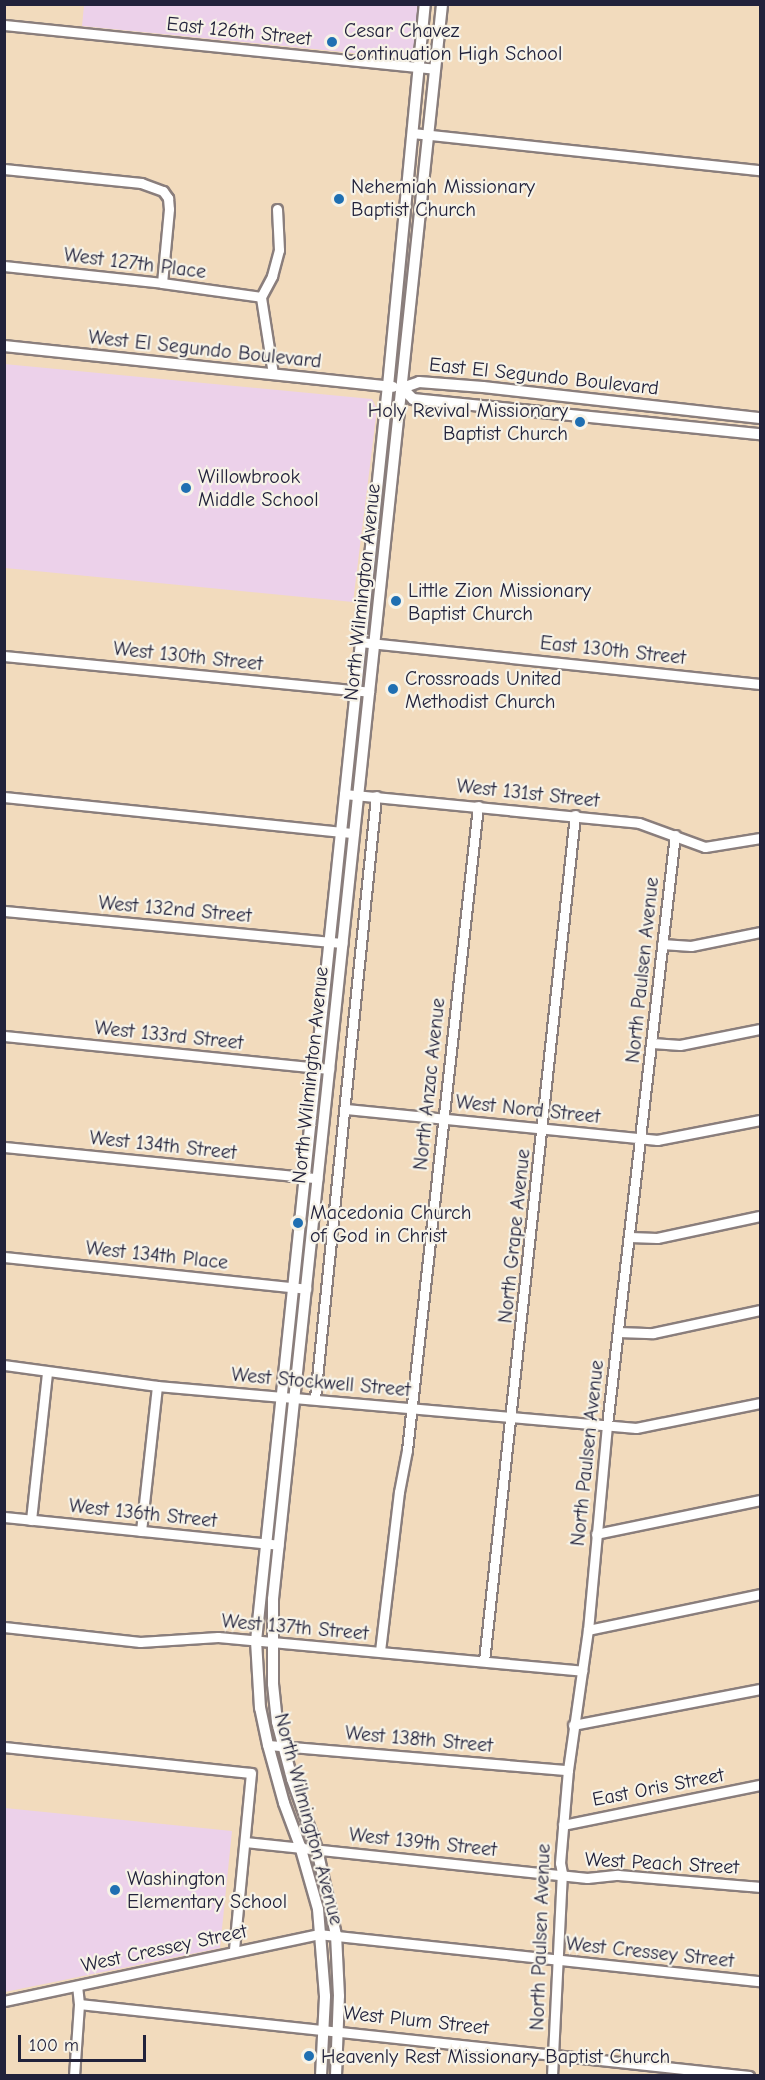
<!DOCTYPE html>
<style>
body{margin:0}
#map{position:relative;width:765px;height:2080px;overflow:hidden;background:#f2dbbd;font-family:"Comic Neue",sans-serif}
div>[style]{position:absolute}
.built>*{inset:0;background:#ecd1ea}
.roads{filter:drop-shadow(2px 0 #8a7e7c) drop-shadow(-2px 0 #8a7e7c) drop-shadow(0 2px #8a7e7c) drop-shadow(0 -2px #8a7e7c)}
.minor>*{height:9px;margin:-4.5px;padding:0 4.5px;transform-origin:4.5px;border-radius:4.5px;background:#fff}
.major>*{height:10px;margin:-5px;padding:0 5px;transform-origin:5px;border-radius:5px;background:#fff}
.dots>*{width:16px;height:16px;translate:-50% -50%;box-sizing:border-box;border:3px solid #f7f3e8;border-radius:50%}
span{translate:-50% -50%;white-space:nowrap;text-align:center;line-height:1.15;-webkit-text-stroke:4.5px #f7f3e8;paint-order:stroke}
.street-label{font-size:20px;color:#22223b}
.poi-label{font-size:20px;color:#22223b}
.left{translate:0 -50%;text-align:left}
.right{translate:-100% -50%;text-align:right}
.frame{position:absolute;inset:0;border:6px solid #22223b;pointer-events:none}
.scale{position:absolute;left:18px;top:2035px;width:128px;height:27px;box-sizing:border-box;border:3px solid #22223b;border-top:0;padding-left:8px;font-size:18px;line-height:21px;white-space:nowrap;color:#22223b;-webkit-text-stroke:4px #f7f3e8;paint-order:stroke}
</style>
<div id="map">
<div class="built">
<i style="clip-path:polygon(84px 5px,84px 4px,420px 5px,414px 59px,82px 26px)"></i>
<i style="clip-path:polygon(4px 364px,372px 399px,377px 409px,353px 602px,5px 568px)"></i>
<i style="clip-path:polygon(5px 1808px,232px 1831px,220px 1948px,5px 1992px)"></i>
</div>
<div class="roads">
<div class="minor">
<i style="left:4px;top:25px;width:433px;rotate:5.8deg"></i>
<i style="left:412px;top:133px;width:350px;rotate:6.1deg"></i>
<i style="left:4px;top:169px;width:138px;rotate:5.8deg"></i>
<i style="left:141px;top:183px;width:23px;rotate:20deg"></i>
<i style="left:163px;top:191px;width:9px;rotate:54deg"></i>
<i style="left:168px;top:198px;width:11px;rotate:85deg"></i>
<i style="left:169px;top:209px;width:74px;rotate:95.4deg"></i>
<i style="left:4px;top:266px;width:159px;rotate:6.1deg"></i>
<i style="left:162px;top:283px;width:100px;rotate:8deg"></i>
<i style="left:273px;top:374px;width:78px;rotate:-98.9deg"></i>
<i style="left:261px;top:297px;width:24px;rotate:-62deg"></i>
<i style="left:272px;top:276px;width:27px;rotate:-75deg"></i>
<i style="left:279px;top:250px;width:41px;rotate:-92.8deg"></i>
<i style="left:360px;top:642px;width:402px;rotate:6deg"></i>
<i style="left:4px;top:656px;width:367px;rotate:5.6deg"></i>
<i style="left:344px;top:794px;width:296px;rotate:5.6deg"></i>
<i style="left:639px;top:823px;width:70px;rotate:20deg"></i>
<i style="left:705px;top:847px;width:56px;rotate:-9.3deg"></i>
<i style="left:4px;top:797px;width:352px;rotate:5.9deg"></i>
<i style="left:4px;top:911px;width:340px;rotate:5.4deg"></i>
<i style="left:662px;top:944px;width:29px;rotate:4deg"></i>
<i style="left:691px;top:946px;width:70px;rotate:-11.5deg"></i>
<i style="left:4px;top:1036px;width:327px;rotate:5.8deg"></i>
<i style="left:652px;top:1043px;width:28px;rotate:4deg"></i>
<i style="left:680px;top:1045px;width:82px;rotate:-11.3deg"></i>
<i style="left:346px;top:1109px;width:313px;rotate:5.7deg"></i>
<i style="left:657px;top:1140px;width:105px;rotate:-11deg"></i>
<i style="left:4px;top:1147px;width:315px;rotate:5.7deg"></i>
<i style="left:630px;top:1237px;width:27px;rotate:2deg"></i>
<i style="left:657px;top:1238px;width:105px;rotate:-12.1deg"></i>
<i style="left:4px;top:1257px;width:304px;rotate:6deg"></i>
<i style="left:618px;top:1332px;width:35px;rotate:2deg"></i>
<i style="left:653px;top:1333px;width:109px;rotate:-12.1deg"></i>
<i style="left:4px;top:1365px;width:154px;rotate:7.8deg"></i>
<i style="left:157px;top:1386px;width:481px;rotate:5deg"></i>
<i style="left:636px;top:1428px;width:126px;rotate:-11.4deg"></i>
<i style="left:315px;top:1398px;width:605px;rotate:-84.21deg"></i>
<i style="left:4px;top:1517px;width:276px;rotate:5.8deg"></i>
<i style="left:31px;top:1520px;width:148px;rotate:-83.8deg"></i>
<i style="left:141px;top:1531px;width:146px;rotate:-83.7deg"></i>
<i style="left:596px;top:1534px;width:167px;rotate:-11.7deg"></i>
<i style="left:4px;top:1627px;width:137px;rotate:6.3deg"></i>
<i style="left:140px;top:1642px;width:78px;rotate:-3.7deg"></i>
<i style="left:218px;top:1637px;width:366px;rotate:5.3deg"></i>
<i style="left:588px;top:1630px;width:176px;rotate:-11.8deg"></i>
<i style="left:380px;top:1651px;width:160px;rotate:-83.2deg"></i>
<i style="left:399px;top:1492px;width:43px;rotate:-79.2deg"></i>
<i style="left:407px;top:1450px;width:648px;rotate:-83.71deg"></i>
<i style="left:484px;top:1661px;width:851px;rotate:-83.86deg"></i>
<i style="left:573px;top:1725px;width:190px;rotate:-10.9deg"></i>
<i style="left:268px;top:1745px;width:301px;rotate:4.8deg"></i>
<i style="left:4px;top:1747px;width:248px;rotate:6deg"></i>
<i style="left:251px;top:1773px;width:179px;rotate:95.5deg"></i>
<i style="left:563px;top:1825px;width:201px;rotate:-11.5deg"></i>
<i style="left:245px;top:1842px;width:344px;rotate:6deg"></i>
<i style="left:587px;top:1878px;width:31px;rotate:-6deg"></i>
<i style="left:618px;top:1875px;width:143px;rotate:4.8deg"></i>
<i style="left:4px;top:2001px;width:321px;rotate:-12deg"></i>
<i style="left:318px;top:1934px;width:444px;rotate:6.1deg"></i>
<i style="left:79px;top:2004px;width:674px;rotate:6.13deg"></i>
<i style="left:74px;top:2076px;width:72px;rotate:-86deg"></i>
<i style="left:79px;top:2004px;width:18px;rotate:-96deg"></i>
<i style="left:552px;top:2076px;width:203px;rotate:-87.2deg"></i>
<i style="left:562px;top:1873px;width:10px;rotate:-101deg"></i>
<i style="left:560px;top:1863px;width:93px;rotate:-85.1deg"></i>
<i style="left:568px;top:1770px;width:141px;rotate:-81.9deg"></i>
<i style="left:588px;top:1630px;width:206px;rotate:-84.7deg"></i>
<i style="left:607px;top:1425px;width:594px;rotate:-83.43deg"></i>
</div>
<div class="major">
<i style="left:4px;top:346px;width:391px;rotate:6deg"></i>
<i style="left:402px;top:388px;width:16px;rotate:45deg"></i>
<i style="left:413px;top:399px;width:349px;rotate:5.8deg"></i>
<i style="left:402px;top:388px;width:18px;rotate:-19deg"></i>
<i style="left:419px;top:382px;width:64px;rotate:4.5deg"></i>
<i style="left:483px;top:387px;width:279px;rotate:6.4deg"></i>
<i style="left:321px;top:2076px;width:80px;rotate:-87.1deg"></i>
<i style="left:325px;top:1996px;width:87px;rotate:-94.6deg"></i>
<i style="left:318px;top:1909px;width:66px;rotate:-105.9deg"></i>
<i style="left:300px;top:1846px;width:46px;rotate:-110.4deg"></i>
<i style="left:284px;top:1803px;width:60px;rotate:-105.4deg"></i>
<i style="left:268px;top:1745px;width:38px;rotate:-102deg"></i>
<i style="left:260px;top:1708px;width:67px;rotate:-93.4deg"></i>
<i style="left:256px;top:1641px;width:1262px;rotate:-84deg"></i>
<i style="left:388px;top:386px;width:384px;rotate:-84.5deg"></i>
<i style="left:336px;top:2076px;width:80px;rotate:-87.9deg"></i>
<i style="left:339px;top:1996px;width:61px;rotate:-92.8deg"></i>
<i style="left:336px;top:1935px;width:88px;rotate:-102.5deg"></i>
<i style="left:317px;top:1849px;width:74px;rotate:-109.7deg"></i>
<i style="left:292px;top:1779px;width:59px;rotate:-104.7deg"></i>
<i style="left:277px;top:1722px;width:38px;rotate:-96deg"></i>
<i style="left:273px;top:1684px;width:85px;rotate:-90deg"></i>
<i style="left:273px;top:1599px;width:1604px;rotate:-83.95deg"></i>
</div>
</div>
<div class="dots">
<i style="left:332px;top:42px;background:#1f6fb2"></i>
<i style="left:339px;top:199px;background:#1f6fb2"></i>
<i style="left:580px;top:422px;background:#1f6fb2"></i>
<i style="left:186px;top:488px;background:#1f6fb2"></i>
<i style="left:396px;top:601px;background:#1f6fb2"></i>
<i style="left:393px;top:689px;background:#1f6fb2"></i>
<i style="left:298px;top:1223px;background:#1f6fb2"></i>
<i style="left:115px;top:1890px;background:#1f6fb2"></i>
<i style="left:309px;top:2056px;background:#1f6fb2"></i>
</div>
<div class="street-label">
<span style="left:239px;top:31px;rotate:6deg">East 126th Street</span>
<span style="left:135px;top:263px;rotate:7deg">West 127th Place</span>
<span style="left:205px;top:349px;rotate:6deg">West El Segundo Boulevard</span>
<span style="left:544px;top:376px;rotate:6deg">East El Segundo Boulevard</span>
<span style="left:362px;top:592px;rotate:-84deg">North Wilmington Avenue</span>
<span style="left:613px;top:650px;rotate:6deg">East 130th Street</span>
<span style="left:188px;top:656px;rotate:6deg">West 130th Street</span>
<span style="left:528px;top:793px;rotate:6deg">West 131st Street</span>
<span style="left:175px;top:909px;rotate:5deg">West 132nd Street</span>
<span style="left:642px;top:970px;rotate:-84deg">North Paulsen Avenue</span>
<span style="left:169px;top:1035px;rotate:6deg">West 133rd Street</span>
<span style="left:310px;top:1075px;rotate:-84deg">North Wilmington Avenue</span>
<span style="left:429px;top:1084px;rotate:-84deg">North Anzac Avenue</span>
<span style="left:528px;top:1109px;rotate:6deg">West Nord Street</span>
<span style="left:163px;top:1145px;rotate:6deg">West 134th Street</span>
<span style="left:514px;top:1236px;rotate:-84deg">North Grape Avenue</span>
<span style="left:157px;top:1255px;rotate:6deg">West 134th Place</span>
<span style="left:321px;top:1382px;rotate:5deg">West Stockwell Street</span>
<span style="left:587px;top:1453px;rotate:-84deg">North Paulsen Avenue</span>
<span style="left:143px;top:1513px;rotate:6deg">West 136th Street</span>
<span style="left:295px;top:1627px;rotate:5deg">West 137th Street</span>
<span style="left:419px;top:1739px;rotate:5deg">West 138th Street</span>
<span style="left:658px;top:1787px;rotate:-11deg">East Oris Street</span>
<span style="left:309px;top:1819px;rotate:75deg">North Wilmington Avenue</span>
<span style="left:423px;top:1842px;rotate:6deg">West 139th Street</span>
<span style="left:662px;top:1863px;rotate:3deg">West Peach Street</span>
<span style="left:540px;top:1937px;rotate:-88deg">North Paulsen Avenue</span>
<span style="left:164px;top:1948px;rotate:-12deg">West Cressey Street</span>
<span style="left:650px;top:1952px;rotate:6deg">West Cressey Street</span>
<span style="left:416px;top:2020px;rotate:6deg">West Plum Street</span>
</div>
<div class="poi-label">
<span class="left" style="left:344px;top:42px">Cesar Chavez<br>Continuation High School</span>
<span class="left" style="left:351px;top:198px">Nehemiah Missionary<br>Baptist Church</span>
<span class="right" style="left:568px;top:422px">Holy Revival Missionary<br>Baptist Church</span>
<span class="left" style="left:198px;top:488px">Willowbrook<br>Middle School</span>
<span class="left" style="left:408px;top:602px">Little Zion Missionary<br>Baptist Church</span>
<span class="left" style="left:405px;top:690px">Crossroads United<br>Methodist Church</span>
<span class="left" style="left:310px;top:1224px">Macedonia Church<br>of God in Christ</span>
<span class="left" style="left:127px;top:1890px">Washington<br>Elementary School</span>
<span class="left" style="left:321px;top:2056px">Heavenly Rest Missionary Baptist Church</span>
</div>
<div class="frame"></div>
<div class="scale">100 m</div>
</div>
